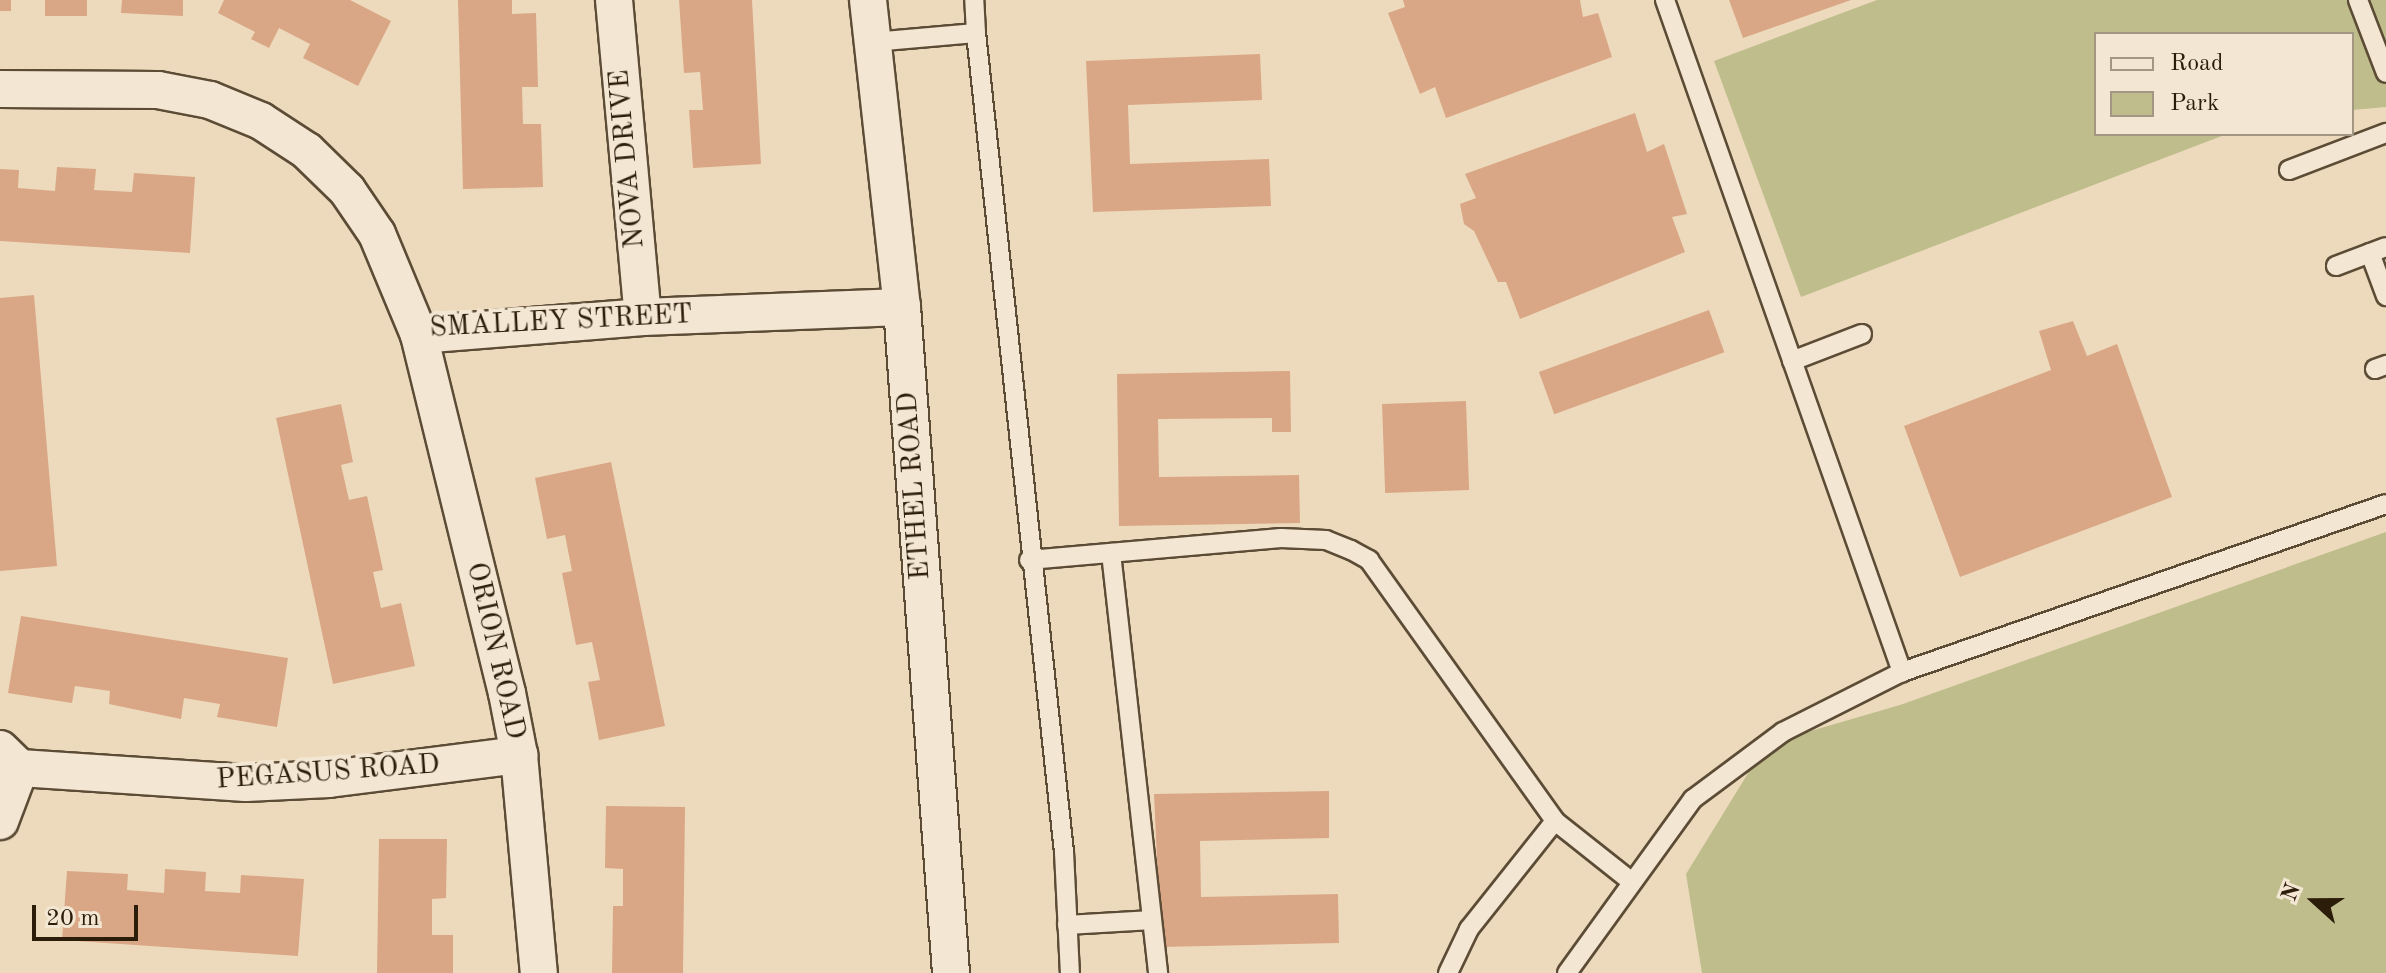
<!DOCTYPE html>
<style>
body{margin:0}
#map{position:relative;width:2386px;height:973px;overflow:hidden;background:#eddabc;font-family:"Old Standard TT",serif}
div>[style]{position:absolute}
.green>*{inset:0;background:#bfbd8c}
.building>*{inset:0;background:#d9a785;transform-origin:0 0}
.roads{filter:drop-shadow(2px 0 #5c4c36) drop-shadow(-2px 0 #5c4c36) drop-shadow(0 2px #5c4c36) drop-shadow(0 -2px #5c4c36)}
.service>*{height:18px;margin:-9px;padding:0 9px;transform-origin:9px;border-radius:9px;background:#f3e7d3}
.minor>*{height:36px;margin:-18px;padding:0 18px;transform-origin:18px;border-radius:18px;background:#f3e7d3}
span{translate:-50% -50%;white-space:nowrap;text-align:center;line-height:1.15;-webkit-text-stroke:8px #f3e7d3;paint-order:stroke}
.street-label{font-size:28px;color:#2b1d0a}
.legend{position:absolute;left:2094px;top:32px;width:260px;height:104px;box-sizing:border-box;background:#f3e7d3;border:2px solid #a39683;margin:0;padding:10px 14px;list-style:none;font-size:24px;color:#2b1d0a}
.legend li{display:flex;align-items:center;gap:16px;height:40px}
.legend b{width:40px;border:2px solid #a39683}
.north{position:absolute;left:2274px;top:861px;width:80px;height:80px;-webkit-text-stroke:6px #f3e7d3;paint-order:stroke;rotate:291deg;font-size:22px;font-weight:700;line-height:32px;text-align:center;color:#2b1d0a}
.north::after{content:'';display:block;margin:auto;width:28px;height:36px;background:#2b1d0a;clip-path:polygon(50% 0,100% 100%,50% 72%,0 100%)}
.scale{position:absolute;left:32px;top:905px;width:106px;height:36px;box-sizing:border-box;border:4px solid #2b1d0a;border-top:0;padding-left:10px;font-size:24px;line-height:28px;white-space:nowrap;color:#2b1d0a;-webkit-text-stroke:6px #f3e7d3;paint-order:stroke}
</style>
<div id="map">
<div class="green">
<i style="clip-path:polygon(1877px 0,2386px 0,2386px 107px,2352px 110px,2352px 34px,2096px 34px,2096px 134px,2227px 134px,1801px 297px,1714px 61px)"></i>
<i style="clip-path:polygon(2386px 532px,2386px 973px,1702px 973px,1686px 874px,1766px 744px,1900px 705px)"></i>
</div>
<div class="building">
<i style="left:0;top:0;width:11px;height:11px"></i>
<i style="left:45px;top:0;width:42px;height:16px"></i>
<i style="clip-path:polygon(122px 0,183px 0,183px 16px,121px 13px)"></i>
<i style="clip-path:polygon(224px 0,350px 0,391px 21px,358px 86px,303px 58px,310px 44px,279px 28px,269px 48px,251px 39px,255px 32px,218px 13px)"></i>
<i style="clip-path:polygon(458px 0,512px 0,512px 14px,536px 13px,538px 87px,522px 87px,523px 124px,541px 124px,543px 187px,463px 189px)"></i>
<i style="clip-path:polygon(679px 0,752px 0,761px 164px,693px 168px,689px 110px,703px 110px,700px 72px,684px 73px)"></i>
<i style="clip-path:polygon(1403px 0,1580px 0,1583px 17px,1598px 13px,1612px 57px,1446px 118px,1435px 87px,1420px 94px,1388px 13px,1405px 7px)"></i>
<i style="clip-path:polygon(1729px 0,1851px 0,1743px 38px)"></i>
<i style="clip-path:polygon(1260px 54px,1262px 100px,1128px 105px,1130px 164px,1269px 159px,1271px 206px,1093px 212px,1086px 61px)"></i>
<i style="clip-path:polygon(1635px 113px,1647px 152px,1664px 144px,1687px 214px,1672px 217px,1685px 252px,1520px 319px,1506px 282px,1498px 282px,1474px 231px,1464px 224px,1460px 204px,1476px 198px,1465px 174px)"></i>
<i style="clip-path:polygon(57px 167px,96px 169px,94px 190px,132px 192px,134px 173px,195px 177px,190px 253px,0 241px,0 169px,19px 170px,18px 188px,55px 191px)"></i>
<i style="clip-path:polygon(34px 295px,57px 566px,0 571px,0 298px)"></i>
<i style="left:1709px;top:310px;width:45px;height:181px;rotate:70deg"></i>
<i style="clip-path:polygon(2073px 321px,2087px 356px,2117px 344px,2172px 497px,1960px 577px,1904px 426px,2051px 370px,2039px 331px)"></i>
<i style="clip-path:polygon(1290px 371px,1291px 432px,1272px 432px,1272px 418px,1158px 419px,1159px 477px,1299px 475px,1300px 523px,1119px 526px,1117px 374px)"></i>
<i style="left:1466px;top:401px;width:89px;height:84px;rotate:88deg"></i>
<i style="clip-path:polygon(341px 404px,353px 462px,341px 465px,349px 500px,367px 496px,383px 570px,373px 572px,381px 608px,401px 603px,415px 666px,333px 684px,276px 418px)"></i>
<i style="clip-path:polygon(611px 462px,665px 726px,599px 740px,588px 682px,600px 680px,592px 642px,576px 645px,562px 573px,572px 571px,565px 535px,547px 539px,535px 478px)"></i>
<i style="clip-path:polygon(21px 616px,288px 658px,277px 727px,217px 717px,220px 704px,184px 698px,181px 719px,109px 704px,110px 691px,75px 686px,72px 703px,8px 693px)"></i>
<i style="clip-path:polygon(1329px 791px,1329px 838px,1200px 841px,1201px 897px,1338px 894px,1339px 943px,1161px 947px,1154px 794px)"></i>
<i style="clip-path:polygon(606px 806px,685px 807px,683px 973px,612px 973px,613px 906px,623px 906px,623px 869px,605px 868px)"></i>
<i style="clip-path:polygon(379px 839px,447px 839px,446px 898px,432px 899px,432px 935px,453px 935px,453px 973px,377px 973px)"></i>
<i style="clip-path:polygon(165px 869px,206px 872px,205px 891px,240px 893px,241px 875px,304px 879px,298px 956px,62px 940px,67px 871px,128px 874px,127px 890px,164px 893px)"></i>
</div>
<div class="roads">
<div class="service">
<i style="left:1665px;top:0;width:713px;rotate:70.57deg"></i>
<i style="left:2358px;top:0;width:78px;rotate:69deg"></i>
<i style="left:976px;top:33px;width:824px;rotate:83.87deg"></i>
<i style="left:1064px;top:852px;width:121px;rotate:87.2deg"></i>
<i style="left:873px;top:42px;width:103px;rotate:-5deg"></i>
<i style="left:976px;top:33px;width:33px;rotate:-93deg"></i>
<i style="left:2289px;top:170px;width:104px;rotate:-20.9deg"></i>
<i style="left:2370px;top:253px;width:46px;rotate:69.6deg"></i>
<i style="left:2336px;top:266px;width:53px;rotate:-20.8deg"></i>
<i style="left:1792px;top:361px;width:75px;rotate:-21.1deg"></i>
<i style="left:2375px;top:369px;width:12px;rotate:-20deg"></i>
<i style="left:1111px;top:553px;width:423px;rotate:83.6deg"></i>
<i style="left:1029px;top:560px;width:253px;rotate:-5deg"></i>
<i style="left:1281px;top:538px;width:45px;rotate:2.5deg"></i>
<i style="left:1326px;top:540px;width:27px;rotate:22deg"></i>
<i style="left:1351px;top:550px;width:21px;rotate:29deg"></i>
<i style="left:1369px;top:560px;width:320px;rotate:54.5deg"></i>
<i style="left:1067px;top:925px;width:85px;rotate:-3.4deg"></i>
<i style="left:1448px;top:973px;width:49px;rotate:-64.5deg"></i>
<i style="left:1469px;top:929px;width:138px;rotate:-51.5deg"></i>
<i style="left:1555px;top:821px;width:98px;rotate:38.4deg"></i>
<i style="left:1567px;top:973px;width:215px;rotate:-54.1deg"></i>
<i style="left:1693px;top:799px;width:112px;rotate:-36.7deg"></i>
<i style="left:1783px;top:732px;width:133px;rotate:-26.8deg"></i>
<i style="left:1902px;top:672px;width:512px;rotate:-19.14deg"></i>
</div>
<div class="minor">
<i style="left:614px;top:0;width:318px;rotate:84.8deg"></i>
<i style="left:868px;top:0;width:309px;rotate:83.7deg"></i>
<i style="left:902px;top:307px;width:668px;rotate:85.79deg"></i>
<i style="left:0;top:89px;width:158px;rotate:0.4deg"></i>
<i style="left:158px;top:90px;width:53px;rotate:10.9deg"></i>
<i style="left:210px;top:100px;width:55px;rotate:22.4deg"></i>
<i style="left:261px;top:121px;width:55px;rotate:33.1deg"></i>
<i style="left:307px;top:151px;width:56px;rotate:44.3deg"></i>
<i style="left:347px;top:190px;width:53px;rotate:55.7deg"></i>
<i style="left:377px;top:234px;width:109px;rotate:67.4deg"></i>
<i style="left:419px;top:335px;width:369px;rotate:76.2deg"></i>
<i style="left:507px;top:693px;width:63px;rotate:79deg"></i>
<i style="left:519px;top:755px;width:219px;rotate:84.8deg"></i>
<i style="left:419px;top:335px;width:225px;rotate:-4.6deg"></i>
<i style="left:643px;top:317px;width:259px;rotate:-2.2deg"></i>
<i style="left:0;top:749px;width:28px;rotate:44deg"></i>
<i style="left:20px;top:768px;width:226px;rotate:3.8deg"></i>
<i style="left:246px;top:783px;width:83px;rotate:-2.8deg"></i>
<i style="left:329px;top:779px;width:192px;rotate:-7.2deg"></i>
<i style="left:0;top:821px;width:57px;rotate:-69.3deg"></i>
</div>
</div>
<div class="street-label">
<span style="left:628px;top:159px;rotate:-95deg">NOVA DRIVE</span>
<span style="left:561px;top:322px;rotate:-3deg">SMALLEY STREET</span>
<span style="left:915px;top:486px;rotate:-94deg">ETHEL ROAD</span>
<span style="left:495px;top:651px;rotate:77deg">ORION ROAD</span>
<span style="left:328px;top:773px;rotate:-4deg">PEGASUS ROAD</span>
</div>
<ul class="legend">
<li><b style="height:10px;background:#f3e7d3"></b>Road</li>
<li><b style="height:22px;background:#bfbd8c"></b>Park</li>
</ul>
<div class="north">N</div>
<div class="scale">20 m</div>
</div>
